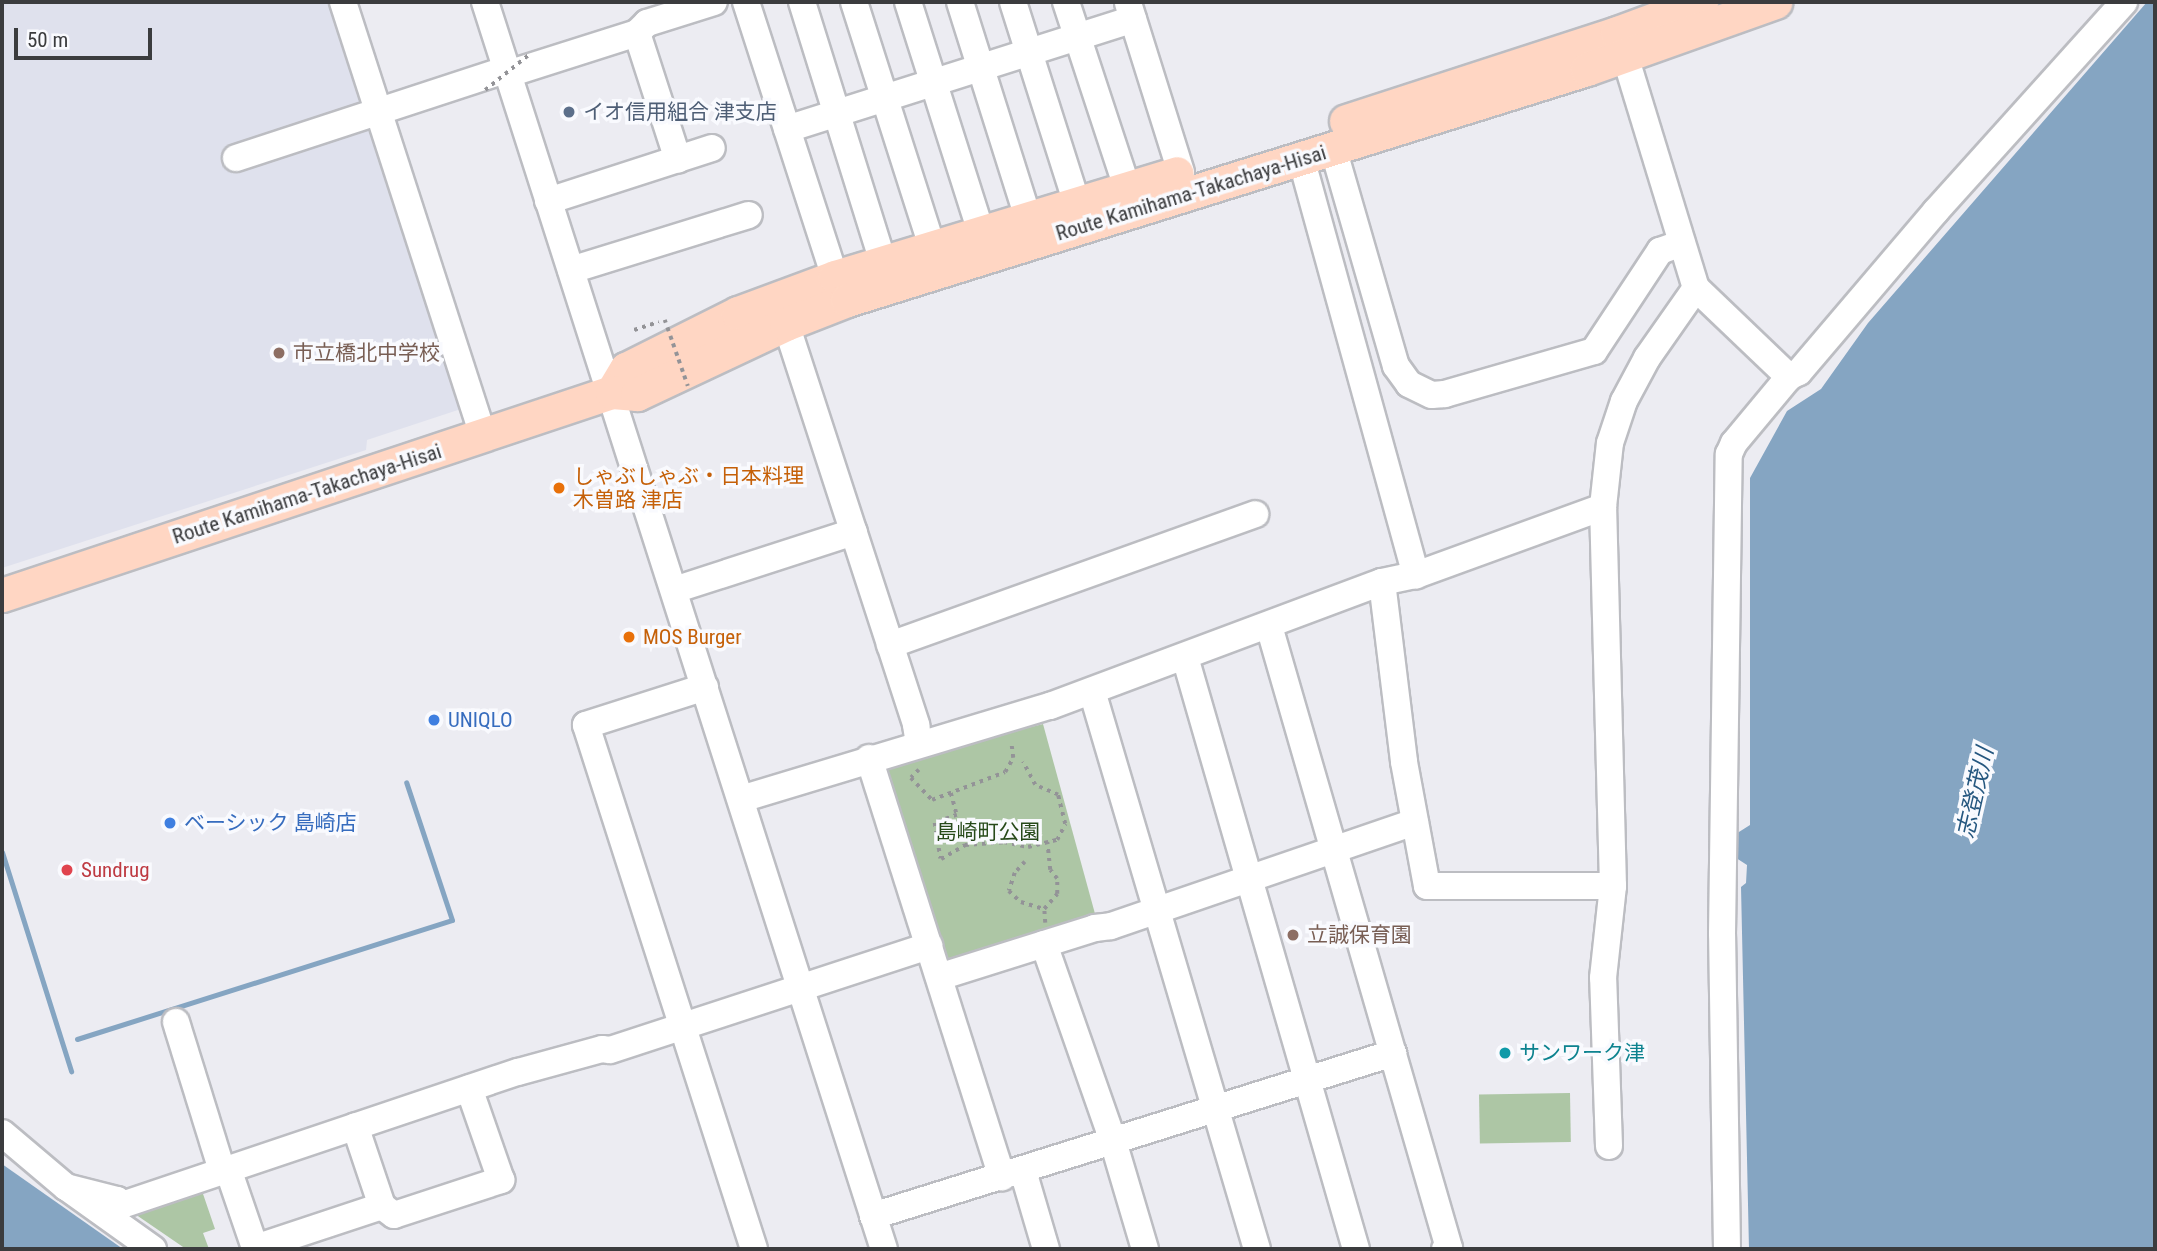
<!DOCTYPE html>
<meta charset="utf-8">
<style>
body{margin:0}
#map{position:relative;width:2157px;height:1251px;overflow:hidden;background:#ececf2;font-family:"Roboto Condensed","Noto Sans JP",sans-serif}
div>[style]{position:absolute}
.built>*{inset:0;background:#dfe1ed}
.green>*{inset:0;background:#adc6a5;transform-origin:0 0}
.water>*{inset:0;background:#85a5c2}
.stream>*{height:5px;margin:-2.5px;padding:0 2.5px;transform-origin:2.5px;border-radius:2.5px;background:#85a5c2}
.path>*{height:3.5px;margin-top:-1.75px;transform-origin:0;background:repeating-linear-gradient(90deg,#939397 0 3.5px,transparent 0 8.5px)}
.roads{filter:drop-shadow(2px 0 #bcbdc2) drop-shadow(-2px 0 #bcbdc2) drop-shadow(0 2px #bcbdc2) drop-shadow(0 -2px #bcbdc2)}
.minor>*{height:26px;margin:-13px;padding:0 13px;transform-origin:13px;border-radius:13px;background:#fff}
.major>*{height:33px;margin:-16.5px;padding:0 16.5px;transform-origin:16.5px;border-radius:16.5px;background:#ffd6c3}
.path-bridge>*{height:3.5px;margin-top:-1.75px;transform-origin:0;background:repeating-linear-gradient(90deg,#939397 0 3.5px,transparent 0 8.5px)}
.dots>*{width:19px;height:19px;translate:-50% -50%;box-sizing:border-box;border:4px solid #f9fafe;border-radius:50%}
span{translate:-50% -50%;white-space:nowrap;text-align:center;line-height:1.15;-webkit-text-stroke:7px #f9fafe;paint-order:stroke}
.service-label{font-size:21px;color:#4e5e75}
.left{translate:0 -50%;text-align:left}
.street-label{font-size:21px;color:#3b3c3e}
.education-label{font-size:21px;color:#785e54}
.food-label{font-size:21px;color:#c56008}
.shop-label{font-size:21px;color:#366cbe}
.park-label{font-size:21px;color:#274a1a}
.health-label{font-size:21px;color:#be3a42}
.culture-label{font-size:21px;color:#0d838f}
.water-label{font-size:23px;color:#25577f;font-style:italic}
.frame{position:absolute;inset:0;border:4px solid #3b3c3e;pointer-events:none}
.scale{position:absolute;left:14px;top:28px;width:138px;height:32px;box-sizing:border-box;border:4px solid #3b3c3e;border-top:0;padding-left:9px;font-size:21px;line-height:24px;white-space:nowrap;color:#3b3c3e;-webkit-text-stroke:5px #f9fafe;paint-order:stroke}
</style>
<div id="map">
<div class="built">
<i style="clip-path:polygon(2px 2px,335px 2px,467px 407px,367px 440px,366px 450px,2px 568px)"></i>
</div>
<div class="green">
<i style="clip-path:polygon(1043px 724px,1097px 921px,948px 966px,882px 769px,886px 763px)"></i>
<i style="left:1570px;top:1093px;width:49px;height:91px;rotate:89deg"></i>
<i style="clip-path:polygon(201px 1188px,215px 1229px,203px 1233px,209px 1249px,186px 1249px,132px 1212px)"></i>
</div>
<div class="water">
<i style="clip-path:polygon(2147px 2px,2155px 2px,2155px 1249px,1749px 1249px,1741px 887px,1746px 883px,1747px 865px,1730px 854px,1731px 837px,1750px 825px,1750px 478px,1787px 411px,1821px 389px,1868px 323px)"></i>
<i style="clip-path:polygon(2px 1164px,123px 1249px,2px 1249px)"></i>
</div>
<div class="stream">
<i style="left:2px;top:852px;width:230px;rotate:72.5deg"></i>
<i style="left:77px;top:1039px;width:393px;rotate:-17.6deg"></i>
<i style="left:452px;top:920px;width:145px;rotate:-108.4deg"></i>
</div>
<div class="path">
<i style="left:634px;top:330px;width:26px;rotate:-18deg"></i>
<i style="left:919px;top:770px;width:11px;rotate:135deg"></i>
<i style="left:911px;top:778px;width:30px;rotate:46deg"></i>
<i style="left:932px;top:800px;width:78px;rotate:-21deg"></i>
<i style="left:1005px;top:772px;width:16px;rotate:-60deg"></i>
<i style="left:1013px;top:758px;width:16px;rotate:-97deg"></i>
<i style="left:951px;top:793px;width:23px;rotate:75deg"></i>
<i style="left:957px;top:815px;width:23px;rotate:160deg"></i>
<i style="left:935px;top:823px;width:36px;rotate:81deg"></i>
<i style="left:941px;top:859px;width:28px;rotate:-30deg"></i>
<i style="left:965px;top:845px;width:39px;rotate:-4deg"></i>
<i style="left:1004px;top:842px;width:25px;rotate:12deg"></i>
<i style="left:1028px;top:847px;width:30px;rotate:-14deg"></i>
<i style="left:1057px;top:840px;width:18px;rotate:-63deg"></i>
<i style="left:1065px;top:824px;width:30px;rotate:-104deg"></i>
<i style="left:1058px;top:795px;width:25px;rotate:-157deg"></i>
<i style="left:1035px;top:785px;width:26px;rotate:-118deg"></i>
<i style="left:1025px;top:862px;width:15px;rotate:132deg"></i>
<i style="left:1015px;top:873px;width:19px;rotate:108deg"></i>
<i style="left:1009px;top:891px;width:16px;rotate:43deg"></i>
<i style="left:1021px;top:902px;width:24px;rotate:17deg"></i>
<i style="left:1045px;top:923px;width:14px;rotate:-94deg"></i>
<i style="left:1044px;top:909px;width:20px;rotate:-49deg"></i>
<i style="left:1057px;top:894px;width:15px;rotate:-90deg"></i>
<i style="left:1057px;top:879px;width:11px;rotate:-128deg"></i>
<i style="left:1050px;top:870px;width:28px;rotate:-96deg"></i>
</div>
<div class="roads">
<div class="minor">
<i style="left:343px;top:2px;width:455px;rotate:72.1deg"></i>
<i style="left:485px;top:2px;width:1309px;rotate:72.26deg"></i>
<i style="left:746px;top:2px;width:289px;rotate:72.1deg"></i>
<i style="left:802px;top:2px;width:262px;rotate:72.7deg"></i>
<i style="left:854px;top:2px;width:257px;rotate:72.3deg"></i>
<i style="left:908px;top:2px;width:229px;rotate:72.4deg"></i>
<i style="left:960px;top:2px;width:226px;rotate:72.5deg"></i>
<i style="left:1013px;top:2px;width:198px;rotate:72.4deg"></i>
<i style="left:1066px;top:2px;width:195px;rotate:71.8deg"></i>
<i style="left:1128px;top:3px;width:177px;rotate:72.6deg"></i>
<i style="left:637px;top:33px;width:133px;rotate:72.1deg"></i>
<i style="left:1625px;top:56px;width:243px;rotate:73deg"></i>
<i style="left:1696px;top:288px;width:129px;rotate:43.7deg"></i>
<i style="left:508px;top:74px;width:135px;rotate:-17.6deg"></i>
<i style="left:637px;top:33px;width:14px;rotate:-45deg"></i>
<i style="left:647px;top:23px;width:70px;rotate:-17.4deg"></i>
<i style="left:787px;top:129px;width:363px;rotate:-17.6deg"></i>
<i style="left:1333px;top:148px;width:227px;rotate:73.9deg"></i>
<i style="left:1396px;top:366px;width:22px;rotate:54deg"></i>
<i style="left:1409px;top:384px;width:25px;rotate:26deg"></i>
<i style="left:1432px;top:395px;width:13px;rotate:-4deg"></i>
<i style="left:1445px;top:394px;width:155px;rotate:-16.1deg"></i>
<i style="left:1594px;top:351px;width:120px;rotate:-56.6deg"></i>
<i style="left:1660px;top:251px;width:23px;rotate:-20deg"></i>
<i style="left:236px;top:158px;width:284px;rotate:-18.1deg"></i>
<i style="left:1301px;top:158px;width:433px;rotate:74.6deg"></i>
<i style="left:548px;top:201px;width:172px;rotate:-17.9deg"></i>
<i style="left:571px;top:270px;width:186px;rotate:-17.2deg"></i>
<i style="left:786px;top:324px;width:422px;rotate:72deg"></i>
<i style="left:916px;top:725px;width:19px;rotate:81deg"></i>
<i style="left:1382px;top:582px;width:181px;rotate:83deg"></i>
<i style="left:1404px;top:762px;width:126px;rotate:79.5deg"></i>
<i style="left:1427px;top:886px;width:186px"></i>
<i style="left:674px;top:590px;width:189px;rotate:-17.9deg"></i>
<i style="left:1269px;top:626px;width:648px;rotate:73.86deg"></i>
<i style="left:1449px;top:1248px;width:4px;rotate:166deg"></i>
<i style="left:890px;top:645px;width:388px;rotate:-19.7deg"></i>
<i style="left:1185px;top:657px;width:616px;rotate:73.89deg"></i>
<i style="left:705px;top:687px;width:125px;rotate:162.3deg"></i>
<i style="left:586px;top:725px;width:550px;rotate:72.22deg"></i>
<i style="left:1092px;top:691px;width:582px;rotate:73.53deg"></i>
<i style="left:869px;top:758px;width:440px;rotate:72.4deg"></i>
<i style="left:741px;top:799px;width:323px;rotate:-16.8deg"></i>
<i style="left:1050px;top:706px;width:354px;rotate:-20.5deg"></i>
<i style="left:1382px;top:582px;width:35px;rotate:-12deg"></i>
<i style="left:1416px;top:575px;width:199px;rotate:-20deg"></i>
<i style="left:1044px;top:944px;width:209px;rotate:70.7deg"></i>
<i style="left:1113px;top:1141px;width:113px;rotate:73.5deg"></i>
<i style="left:939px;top:977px;width:164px;rotate:-17.4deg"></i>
<i style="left:1095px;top:928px;width:16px;rotate:-7deg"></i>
<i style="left:1111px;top:926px;width:321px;rotate:-18.9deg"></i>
<i style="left:176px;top:1022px;width:156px;rotate:72.8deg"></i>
<i style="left:2px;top:1133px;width:84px;rotate:40.2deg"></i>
<i style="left:66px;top:1187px;width:107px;rotate:35.5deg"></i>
<i style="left:1609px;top:1146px;width:168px;rotate:-92deg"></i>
<i style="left:1603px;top:978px;width:93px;rotate:-83.8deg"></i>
<i style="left:1613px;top:886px;width:379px;rotate:-91.5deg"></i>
<i style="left:1603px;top:507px;width:64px;rotate:-83.8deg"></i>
<i style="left:1610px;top:443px;width:44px;rotate:-71.6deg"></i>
<i style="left:1624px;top:401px;width:49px;rotate:-61.9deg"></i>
<i style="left:1647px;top:358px;width:85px;rotate:-55deg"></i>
<i style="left:228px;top:1169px;width:83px;rotate:71.1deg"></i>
<i style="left:255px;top:1248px;width:134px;rotate:-18.3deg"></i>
<i style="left:382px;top:1206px;width:84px;rotate:-108.6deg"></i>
<i style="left:1023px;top:1171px;width:81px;rotate:73.6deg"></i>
<i style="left:66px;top:1187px;width:53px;rotate:14.3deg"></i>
<i style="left:117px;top:1200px;width:6px;rotate:72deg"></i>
<i style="left:119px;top:1206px;width:421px;rotate:-18.6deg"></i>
<i style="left:518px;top:1072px;width:87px;rotate:-15.3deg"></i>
<i style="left:602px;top:1049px;width:8px;rotate:7deg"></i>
<i style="left:610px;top:1050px;width:336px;rotate:-18.1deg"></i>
<i style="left:382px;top:1206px;width:15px;rotate:37deg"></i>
<i style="left:394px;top:1215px;width:113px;rotate:-18.1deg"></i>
<i style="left:501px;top:1180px;width:97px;rotate:-109.2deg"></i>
<i style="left:873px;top:1216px;width:545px;rotate:-17.4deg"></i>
<i style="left:1727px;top:1249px;width:315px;rotate:-90.9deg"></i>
<i style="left:1722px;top:934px;width:480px;rotate:-89.2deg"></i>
<i style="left:1729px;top:454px;width:12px;rotate:-66deg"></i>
<i style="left:1734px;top:443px;width:86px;rotate:-50.2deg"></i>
<i style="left:1789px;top:377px;width:11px;rotate:-27deg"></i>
<i style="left:1799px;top:372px;width:211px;rotate:-49.6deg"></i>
<i style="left:1936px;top:211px;width:281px;rotate:-48deg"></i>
</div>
<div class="major">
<i style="left:1346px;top:121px;width:285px;rotate:-18deg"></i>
<i style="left:1617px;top:33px;width:90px;rotate:-20.3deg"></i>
<i style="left:612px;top:392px;width:27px;rotate:-59deg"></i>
<i style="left:626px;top:369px;width:125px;rotate:-26.6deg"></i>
<i style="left:738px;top:313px;width:103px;rotate:-20.4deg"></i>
<i style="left:835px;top:277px;width:357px;rotate:-16.9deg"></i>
<i style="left:2px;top:595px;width:643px;rotate:-18.41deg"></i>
<i style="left:612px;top:392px;width:25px;rotate:5deg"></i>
<i style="left:637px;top:394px;width:165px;rotate:-25.2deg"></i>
<i style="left:786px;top:324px;width:66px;rotate:-21.5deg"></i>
<i style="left:847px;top:300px;width:775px;rotate:-17.34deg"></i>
<i style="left:1587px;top:69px;width:200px;rotate:-19.6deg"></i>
</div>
</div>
<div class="path-bridge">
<i style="left:485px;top:90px;width:59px;rotate:-38.8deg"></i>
<i style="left:665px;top:320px;width:70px;rotate:70.8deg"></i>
</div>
<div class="dots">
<i style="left:569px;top:112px;background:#5c6f8a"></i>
<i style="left:279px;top:353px;background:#8d6e63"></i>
<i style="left:559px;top:488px;background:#e8710a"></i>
<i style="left:629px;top:637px;background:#e8710a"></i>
<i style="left:434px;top:720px;background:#3f7fe0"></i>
<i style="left:170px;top:823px;background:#3f7fe0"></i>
<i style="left:67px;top:870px;background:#e0444e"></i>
<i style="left:1293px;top:935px;background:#8d6e63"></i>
<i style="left:1505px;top:1053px;background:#0f9aa8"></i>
</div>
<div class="service-label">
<span class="left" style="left:583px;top:112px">イオ信用組合 津支店</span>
</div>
<div class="street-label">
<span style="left:1191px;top:193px;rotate:-17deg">Route Kamihama-Takachaya-Hisai</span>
<span style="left:307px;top:494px;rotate:-18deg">Route Kamihama-Takachaya-Hisai</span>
</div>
<div class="education-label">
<span class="left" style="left:293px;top:353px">市立橋北中学校</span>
<span class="left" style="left:1307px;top:935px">立誠保育園</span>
</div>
<div class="food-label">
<span class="left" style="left:573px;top:488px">しゃぶしゃぶ・日本料理<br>木曽路 津店</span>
<span class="left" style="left:643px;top:637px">MOS Burger</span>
</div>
<div class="shop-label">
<span class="left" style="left:448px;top:720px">UNIQLO</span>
<span class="left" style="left:184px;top:823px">ベーシック 島崎店</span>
</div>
<div class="park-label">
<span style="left:988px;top:832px">島崎町公園</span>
</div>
<div class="health-label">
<span class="left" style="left:81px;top:870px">Sundrug</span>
</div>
<div class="culture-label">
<span class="left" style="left:1519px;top:1053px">サンワーク津</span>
</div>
<div class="water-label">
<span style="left:1976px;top:793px;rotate:-77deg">志登茂川</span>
</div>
<div class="frame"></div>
<div class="scale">50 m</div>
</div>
